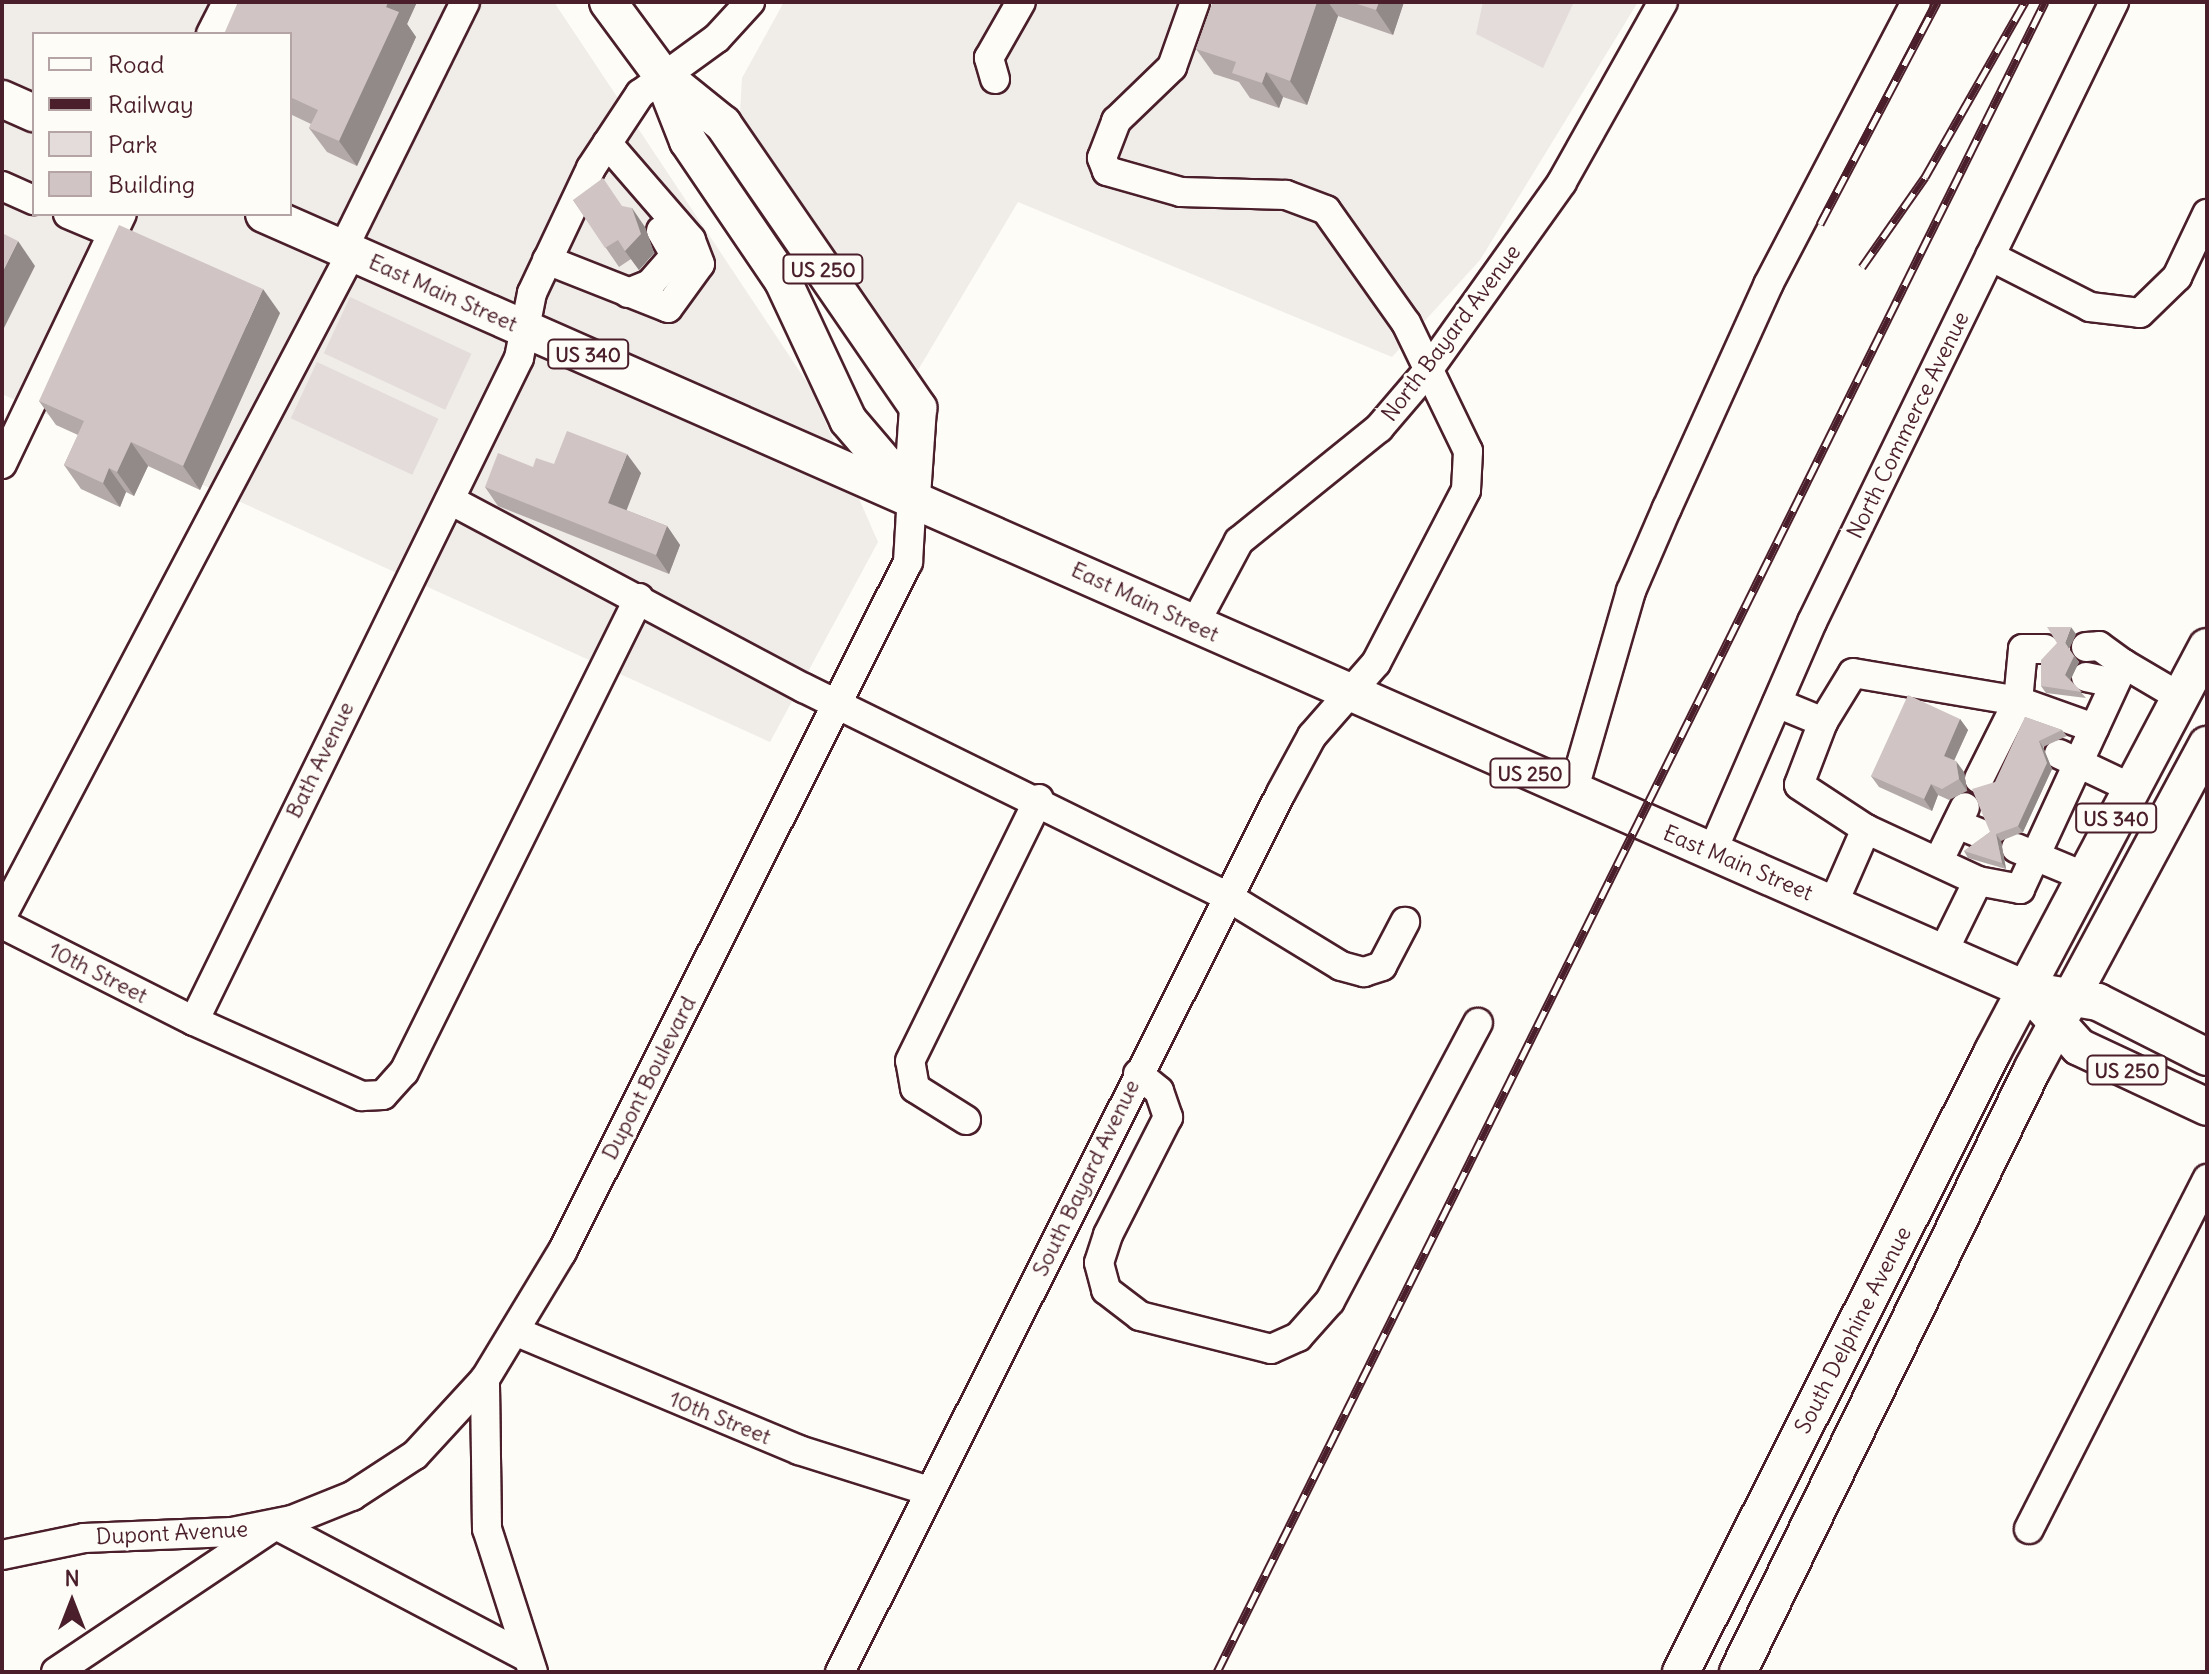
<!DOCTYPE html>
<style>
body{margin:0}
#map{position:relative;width:2209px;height:1674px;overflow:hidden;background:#fdfcf7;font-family:Delius,sans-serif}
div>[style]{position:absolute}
.built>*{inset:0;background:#f0ece8}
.green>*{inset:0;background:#e3dcda;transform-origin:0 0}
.roads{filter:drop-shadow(2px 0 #4a1f2b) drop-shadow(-2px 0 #4a1f2b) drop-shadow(0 2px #4a1f2b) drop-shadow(0 -2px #4a1f2b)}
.minor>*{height:28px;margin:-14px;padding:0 14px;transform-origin:14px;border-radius:14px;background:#fdfcf7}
.major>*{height:36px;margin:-18px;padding:0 18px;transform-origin:18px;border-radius:18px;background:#fdfcf7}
.rail>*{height:9px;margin-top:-4.5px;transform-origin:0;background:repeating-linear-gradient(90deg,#fdfcf7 0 18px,#4a1f2b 0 36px);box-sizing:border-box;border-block:2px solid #4a1f2b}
.wall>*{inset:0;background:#b3a9a9}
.shaded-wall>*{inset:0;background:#928a89}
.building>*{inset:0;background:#d0c5c4}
span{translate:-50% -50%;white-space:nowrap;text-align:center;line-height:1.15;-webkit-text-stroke:6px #fdfcf7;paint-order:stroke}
.shield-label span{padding:2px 6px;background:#fdfcf7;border:2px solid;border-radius:6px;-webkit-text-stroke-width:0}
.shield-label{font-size:20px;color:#4a1f2b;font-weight:700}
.street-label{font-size:22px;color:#4a1f2b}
.frame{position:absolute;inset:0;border:4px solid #4a1f2b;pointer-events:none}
.legend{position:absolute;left:32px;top:32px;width:260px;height:184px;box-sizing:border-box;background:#fdfcf7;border:2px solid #b5a4a5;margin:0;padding:10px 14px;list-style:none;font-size:24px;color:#4a1f2b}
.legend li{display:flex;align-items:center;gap:16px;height:40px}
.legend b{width:40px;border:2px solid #b5a4a5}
.north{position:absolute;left:32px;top:1562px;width:80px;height:80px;-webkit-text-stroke:6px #fdfcf7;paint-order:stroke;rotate:0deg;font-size:22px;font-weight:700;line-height:32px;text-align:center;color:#4a1f2b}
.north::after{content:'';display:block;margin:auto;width:28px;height:36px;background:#4a1f2b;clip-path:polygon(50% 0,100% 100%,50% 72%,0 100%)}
</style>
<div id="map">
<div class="built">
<i style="clip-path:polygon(evenodd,2px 2px,554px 2px,810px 387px,878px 542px,770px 742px,2px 394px,2px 2px,34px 34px,290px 34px,290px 214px,34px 214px,34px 34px)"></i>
<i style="clip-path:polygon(784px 2px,1638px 2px,1480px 260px,1392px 357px,1018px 202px,918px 370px,740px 113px,742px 78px)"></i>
</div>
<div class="green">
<i style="clip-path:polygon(1483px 2px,1574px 2px,1543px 68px,1476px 34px)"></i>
<i style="left:350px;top:297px;width:134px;height:62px;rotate:25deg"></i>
<i style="left:317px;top:362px;width:134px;height:62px;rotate:25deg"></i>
</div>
<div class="roads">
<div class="minor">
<i style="left:211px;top:34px;width:36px;rotate:-63deg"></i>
<i style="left:995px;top:79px;width:22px;rotate:-106deg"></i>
<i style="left:989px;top:58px;width:64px;rotate:-60.3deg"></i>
<i style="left:2px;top:186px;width:35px;rotate:24deg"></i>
<i style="left:68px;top:214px;width:49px;rotate:22.9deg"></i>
<i style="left:343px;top:249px;width:275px;rotate:-63.7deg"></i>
<i style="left:1990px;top:256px;width:112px;rotate:27deg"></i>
<i style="left:2090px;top:307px;width:50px;rotate:6.8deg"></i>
<i style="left:2140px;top:313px;width:52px;rotate:-44.2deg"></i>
<i style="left:2177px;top:277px;width:70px;rotate:-64.5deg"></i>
<i style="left:547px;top:260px;width:130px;rotate:21.6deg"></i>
<i style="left:668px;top:308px;width:54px;rotate:-54deg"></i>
<i style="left:700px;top:264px;width:26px;rotate:-111deg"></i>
<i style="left:691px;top:240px;width:128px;rotate:-130.9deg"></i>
<i style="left:628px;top:293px;width:24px;rotate:-22deg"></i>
<i style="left:650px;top:284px;width:38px;rotate:-49deg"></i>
<i style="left:675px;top:255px;width:28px;rotate:-120deg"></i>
<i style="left:2px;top:464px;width:277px;rotate:-64.4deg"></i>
<i style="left:450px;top:500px;width:401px;rotate:28deg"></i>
<i style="left:804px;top:688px;width:473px;rotate:26.2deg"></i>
<i style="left:1228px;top:897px;width:132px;rotate:31.4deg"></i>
<i style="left:1341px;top:966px;width:24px;rotate:15deg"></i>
<i style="left:1364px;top:972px;width:19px;rotate:-18deg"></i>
<i style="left:1382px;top:966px;width:50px;rotate:-62.4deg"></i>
<i style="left:1194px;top:625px;width:95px;rotate:-61.8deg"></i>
<i style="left:1239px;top:541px;width:180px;rotate:-38.9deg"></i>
<i style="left:1379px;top:428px;width:72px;rotate:-49.5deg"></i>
<i style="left:1426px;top:373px;width:234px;rotate:-54.5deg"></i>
<i style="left:1562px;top:182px;width:206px;rotate:-60.7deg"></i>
<i style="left:2086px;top:647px;width:13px;rotate:-4deg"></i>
<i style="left:2099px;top:646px;width:31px;rotate:36deg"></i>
<i style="left:2045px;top:649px;width:22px;rotate:180deg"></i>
<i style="left:2023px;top:649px;width:52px;rotate:95.5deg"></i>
<i style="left:2018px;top:701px;width:81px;rotate:19.6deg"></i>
<i style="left:2086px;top:677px;width:29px;rotate:12deg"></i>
<i style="left:1777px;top:703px;width:50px;rotate:22.4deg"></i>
<i style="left:1823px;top:722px;width:67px;rotate:110.9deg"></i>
<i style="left:1799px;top:785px;width:80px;rotate:33.3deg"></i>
<i style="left:1823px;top:722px;width:57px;rotate:-58.5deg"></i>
<i style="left:1853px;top:673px;width:167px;rotate:9.6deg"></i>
<i style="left:2018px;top:701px;width:87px;rotate:116.6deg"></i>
<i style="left:2059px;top:754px;width:80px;rotate:25.3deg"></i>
<i style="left:1573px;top:792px;width:209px;rotate:-73.9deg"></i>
<i style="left:1631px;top:591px;width:90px;rotate:-66.6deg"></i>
<i style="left:1667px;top:508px;width:245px;rotate:-65.6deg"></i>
<i style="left:1768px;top:285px;width:319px;rotate:-62.4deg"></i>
<i style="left:1957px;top:824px;width:24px;rotate:22deg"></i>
<i style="left:2016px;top:848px;width:78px;rotate:22.6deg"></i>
<i style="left:1712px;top:852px;width:251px;rotate:-66.5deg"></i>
<i style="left:1812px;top:622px;width:690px;rotate:-64.03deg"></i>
<i style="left:1938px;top:862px;width:61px;rotate:-63.9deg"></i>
<i style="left:1833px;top:904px;width:82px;rotate:-66.3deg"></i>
<i style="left:1866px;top:829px;width:123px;rotate:24.9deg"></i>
<i style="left:2px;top:916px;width:751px;rotate:-62.21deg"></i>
<i style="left:2px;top:924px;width:215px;rotate:26.8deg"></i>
<i style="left:194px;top:1021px;width:184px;rotate:24.1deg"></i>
<i style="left:362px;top:1096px;width:21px;rotate:-3deg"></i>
<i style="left:383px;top:1095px;width:31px;rotate:-48deg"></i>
<i style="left:404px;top:1072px;width:529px;rotate:-63.63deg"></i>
<i style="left:1943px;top:952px;width:79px;rotate:-63.8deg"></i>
<i style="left:1978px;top:881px;width:43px;rotate:10.8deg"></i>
<i style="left:2020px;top:889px;width:248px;rotate:-65.2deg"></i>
<i style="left:2124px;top:664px;width:65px;rotate:30.5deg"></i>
<i style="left:194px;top:1021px;width:738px;rotate:-63.89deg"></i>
<i style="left:519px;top:358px;width:66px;rotate:-78.7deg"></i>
<i style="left:532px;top:293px;width:138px;rotate:-64.7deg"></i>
<i style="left:591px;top:168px;width:89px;rotate:-56.5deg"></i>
<i style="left:640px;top:94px;width:95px;rotate:-36deg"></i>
<i style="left:717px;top:38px;width:49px;rotate:-47.5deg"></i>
<i style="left:1138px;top:1074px;width:27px;rotate:39deg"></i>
<i style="left:1159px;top:1091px;width:28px;rotate:71deg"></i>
<i style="left:1168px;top:1117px;width:132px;rotate:117deg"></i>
<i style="left:1108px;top:1235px;width:29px;rotate:108deg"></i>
<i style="left:1099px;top:1263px;width:28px;rotate:75deg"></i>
<i style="left:1106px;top:1290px;width:43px;rotate:37.4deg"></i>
<i style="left:1140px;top:1316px;width:135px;rotate:14.1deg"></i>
<i style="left:1271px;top:1349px;width:30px;rotate:-24deg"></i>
<i style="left:1298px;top:1337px;width:48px;rotate:-48.4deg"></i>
<i style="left:1330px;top:1301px;width:315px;rotate:-62deg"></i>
<i style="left:966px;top:1120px;width:60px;rotate:-147.9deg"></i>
<i style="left:915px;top:1088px;width:27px;rotate:-100deg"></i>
<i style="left:910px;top:1061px;width:292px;rotate:-63.8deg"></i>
<i style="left:517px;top:1332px;width:306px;rotate:22.7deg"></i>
<i style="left:799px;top:1450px;width:136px;rotate:17.5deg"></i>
<i style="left:2029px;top:1529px;width:393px;rotate:-63deg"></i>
<i style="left:2px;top:1555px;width:84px;rotate:-11.7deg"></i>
<i style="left:84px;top:1538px;width:148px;rotate:-2.3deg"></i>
<i style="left:232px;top:1532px;width:61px;rotate:-11.3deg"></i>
<i style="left:292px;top:1520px;width:65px;rotate:-21.8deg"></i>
<i style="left:352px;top:1496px;width:75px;rotate:-33.1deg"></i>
<i style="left:415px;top:1455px;width:103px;rotate:-47.4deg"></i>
<i style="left:56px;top:1672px;width:265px;rotate:-33.8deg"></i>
<i style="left:276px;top:1525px;width:283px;rotate:27.8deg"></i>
<i style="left:533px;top:1672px;width:150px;rotate:-107.8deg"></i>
<i style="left:487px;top:1529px;width:150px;rotate:-90.8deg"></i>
<i style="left:485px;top:1379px;width:149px;rotate:-58.8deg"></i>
<i style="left:562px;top:1252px;width:772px;rotate:-63.37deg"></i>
<i style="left:908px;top:562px;width:67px;rotate:-86.6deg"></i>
<i style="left:840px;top:1672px;width:983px;rotate:-63.36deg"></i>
<i style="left:1281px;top:793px;width:65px;rotate:-61.5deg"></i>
<i style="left:1312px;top:736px;width:97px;rotate:-48.8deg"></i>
<i style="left:1376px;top:663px;width:195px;rotate:-62.5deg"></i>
<i style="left:1466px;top:490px;width:39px;rotate:-87deg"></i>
<i style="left:1468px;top:451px;width:142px;rotate:-115.8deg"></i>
<i style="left:1406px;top:323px;width:138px;rotate:-125.3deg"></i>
<i style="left:1326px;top:210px;width:43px;rotate:-159.4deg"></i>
<i style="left:1286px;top:195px;width:105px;rotate:-178.4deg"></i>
<i style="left:1181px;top:192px;width:77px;rotate:-164.2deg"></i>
<i style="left:1107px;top:171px;width:14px;rotate:-111deg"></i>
<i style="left:1102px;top:158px;width:40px;rotate:-69deg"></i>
<i style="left:1116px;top:121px;width:78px;rotate:-44deg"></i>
<i style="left:1172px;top:67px;width:69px;rotate:-70.5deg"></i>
</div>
<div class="major">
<i style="left:608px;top:2px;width:89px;rotate:53.6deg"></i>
<i style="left:661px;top:74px;width:80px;rotate:38.9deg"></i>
<i style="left:723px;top:124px;width:345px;rotate:55.5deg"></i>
<i style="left:918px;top:408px;width:87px;rotate:93.9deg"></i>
<i style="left:662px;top:75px;width:71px;rotate:68.5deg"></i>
<i style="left:688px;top:141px;width:169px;rotate:55.8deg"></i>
<i style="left:783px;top:281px;width:153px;rotate:64.9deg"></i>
<i style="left:848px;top:420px;width:91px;rotate:49.5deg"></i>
<i style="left:2px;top:99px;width:35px;rotate:24deg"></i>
<i style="left:264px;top:214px;width:1926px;rotate:23.76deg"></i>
<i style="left:2027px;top:990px;width:72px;rotate:9.6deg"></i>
<i style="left:2098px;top:1002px;width:122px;rotate:26.8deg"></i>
<i style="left:2042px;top:1006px;width:55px;rotate:47.9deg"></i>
<i style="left:2079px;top:1047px;width:141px;rotate:25.1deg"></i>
<i style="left:1681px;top:1672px;width:695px;rotate:-63.32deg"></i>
<i style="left:1993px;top:1051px;width:457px;rotate:-62.1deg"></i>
<i style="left:1738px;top:1672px;width:672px;rotate:-63.97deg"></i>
<i style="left:2033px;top:1068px;width:367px;rotate:-61.7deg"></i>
</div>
</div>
<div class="rail">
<i style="left:1820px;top:224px;width:251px;rotate:-62.2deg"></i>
<i style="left:1862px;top:267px;width:110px;rotate:-55deg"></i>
<i style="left:1925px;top:177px;width:202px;rotate:-60.3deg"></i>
<i style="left:1217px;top:1672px;width:1864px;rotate:-63.63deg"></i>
</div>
<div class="wall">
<i style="clip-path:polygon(238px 2px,417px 2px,407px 24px,416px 37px,357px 166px,327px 152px,309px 128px,311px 124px,290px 114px,290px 34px)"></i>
<i style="clip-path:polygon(1213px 2px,1404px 2px,1393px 35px,1338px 16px,1307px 105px,1283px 97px,1279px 108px,1250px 98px,1239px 82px,1214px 74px,1196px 49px)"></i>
<i style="clip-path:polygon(573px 200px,622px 206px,645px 227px,654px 253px,639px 270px,631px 259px,619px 267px)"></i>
<i style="clip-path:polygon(280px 313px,200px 490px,148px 466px,134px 496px,126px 492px,120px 507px,81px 489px,64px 465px,78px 435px,56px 425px,39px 401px)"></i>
<i style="clip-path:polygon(533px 467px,641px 473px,626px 510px,667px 526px,680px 545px,669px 574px,498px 506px,485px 487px)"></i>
<i style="clip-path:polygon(2076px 634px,2069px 649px,2079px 662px,2070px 680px,2086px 698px,2046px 693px,2041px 686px)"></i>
<i style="clip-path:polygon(2025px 717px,2062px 730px,2067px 736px,2043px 747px,2052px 769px,2023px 832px,2001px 841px,2006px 869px,1968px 858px,1964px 851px,1990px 832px)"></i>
<i style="clip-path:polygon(1960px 719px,1968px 730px,1954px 761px,1964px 772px,1967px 791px,1949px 800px,1938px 795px,1932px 811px,1879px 787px,1871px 776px)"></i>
</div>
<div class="shaded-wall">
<i style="clip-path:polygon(388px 2px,417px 2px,407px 24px,416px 37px,357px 166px,339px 141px)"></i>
<i style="clip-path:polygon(1317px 2px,1328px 2px,1338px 16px,1307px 105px,1290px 81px)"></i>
<i style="clip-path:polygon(1379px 2px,1404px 2px,1393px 35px,1376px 10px)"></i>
<i style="clip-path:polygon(1266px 72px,1283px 97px,1279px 108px,1262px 83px)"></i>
<i style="clip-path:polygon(632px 208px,645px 227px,654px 253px,639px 270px,625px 251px)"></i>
<i style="clip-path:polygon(18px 241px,35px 266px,2px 332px,2px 273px)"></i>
<i style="clip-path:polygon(263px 289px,280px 313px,200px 490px,183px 466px)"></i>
<i style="clip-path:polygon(131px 442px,148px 466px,134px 496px,117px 472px)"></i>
<i style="clip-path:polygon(627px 454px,641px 473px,622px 522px,608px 503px)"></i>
<i style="clip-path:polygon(109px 468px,126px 492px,120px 507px,103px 483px)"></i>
<i style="clip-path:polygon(667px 526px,680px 545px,669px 574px,656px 555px)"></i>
<i style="clip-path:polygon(2071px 627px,2076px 634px,2069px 649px,2065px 643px)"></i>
<i style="clip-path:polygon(2074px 656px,2079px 662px,2070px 681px,2065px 675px)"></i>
<i style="clip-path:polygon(1960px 719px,1968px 730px,1951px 767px,1944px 756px)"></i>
<i style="clip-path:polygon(2039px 741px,2043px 747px,2052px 769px,2023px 832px,2018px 826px)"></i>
<i style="clip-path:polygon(1956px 761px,1964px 772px,1967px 791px,1959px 779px)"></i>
<i style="clip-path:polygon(1931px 784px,1938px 795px,1932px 811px,1924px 799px)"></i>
<i style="clip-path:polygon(1996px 834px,2001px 841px,2006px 869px,2002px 863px)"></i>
</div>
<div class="building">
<i style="clip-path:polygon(238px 2px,388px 2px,386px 7px,399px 12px,339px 141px,309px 128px,318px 110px,290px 97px,290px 34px,224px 34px)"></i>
<i style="clip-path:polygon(1213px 2px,1317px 2px,1290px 81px,1266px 72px,1262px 83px,1232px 73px,1236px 62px,1196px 49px)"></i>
<i style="clip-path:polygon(1351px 2px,1379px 2px,1376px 10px)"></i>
<i style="clip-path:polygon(603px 178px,622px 206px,632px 208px,641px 234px,625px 251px,618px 240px,605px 248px,573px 200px)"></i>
<i style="clip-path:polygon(119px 225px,263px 289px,183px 466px,131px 442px,117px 472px,109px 468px,103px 483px,64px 465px,84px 421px,39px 401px)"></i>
<i style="clip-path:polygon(2px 233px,18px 241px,2px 273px)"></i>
<i style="clip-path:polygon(567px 431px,627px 454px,608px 503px,667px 526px,656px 555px,485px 487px,498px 453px,533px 467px,536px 458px,554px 464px)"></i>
<i style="clip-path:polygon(2047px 627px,2071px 627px,2065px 643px,2074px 656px,2065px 675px,2082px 692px,2041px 686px,2041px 660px,2057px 643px)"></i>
<i style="clip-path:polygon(1908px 695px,1960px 719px,1944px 756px,1956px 761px,1959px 779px,1942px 789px,1931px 784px,1924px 799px,1871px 776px)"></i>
<i style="clip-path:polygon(2025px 717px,2062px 730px,2039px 741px,2047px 763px,2018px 826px,1996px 834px,2002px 863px,1964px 851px,1990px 832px,1972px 789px,1995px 782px)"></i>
</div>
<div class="shield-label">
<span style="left:823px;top:269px">US 250</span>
<span style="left:588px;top:354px">US 340</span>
<span style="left:1530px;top:773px">US 250</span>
<span style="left:2116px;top:818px">US 340</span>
<span style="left:2127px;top:1070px">US 250</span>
</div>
<div class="street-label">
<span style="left:443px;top:293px;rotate:24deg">East Main Street</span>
<span style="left:1451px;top:333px;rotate:-53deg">North Bayard Avenue</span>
<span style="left:1908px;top:425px;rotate:-64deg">North Commerce Avenue</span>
<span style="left:1145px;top:602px;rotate:25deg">East Main Street</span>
<span style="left:320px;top:760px;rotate:-64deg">Bath Avenue</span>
<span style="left:1738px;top:863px;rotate:23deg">East Main Street</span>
<span style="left:98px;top:973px;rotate:27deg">10th Street</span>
<span style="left:649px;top:1078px;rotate:-63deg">Dupont Boulevard</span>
<span style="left:1086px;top:1178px;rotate:-64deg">South Bayard Avenue</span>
<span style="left:1853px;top:1330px;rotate:-63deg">South Delphine Avenue</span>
<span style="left:720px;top:1418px;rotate:22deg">10th Street</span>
<span style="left:172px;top:1533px;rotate:-3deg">Dupont Avenue</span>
</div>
<div class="frame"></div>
<ul class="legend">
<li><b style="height:10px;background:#fdfcf7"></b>Road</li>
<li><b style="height:10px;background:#4a1f2b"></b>Railway</li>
<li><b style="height:22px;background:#e3dcda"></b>Park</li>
<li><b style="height:22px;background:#d0c5c4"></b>Building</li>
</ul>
<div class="north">N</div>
</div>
